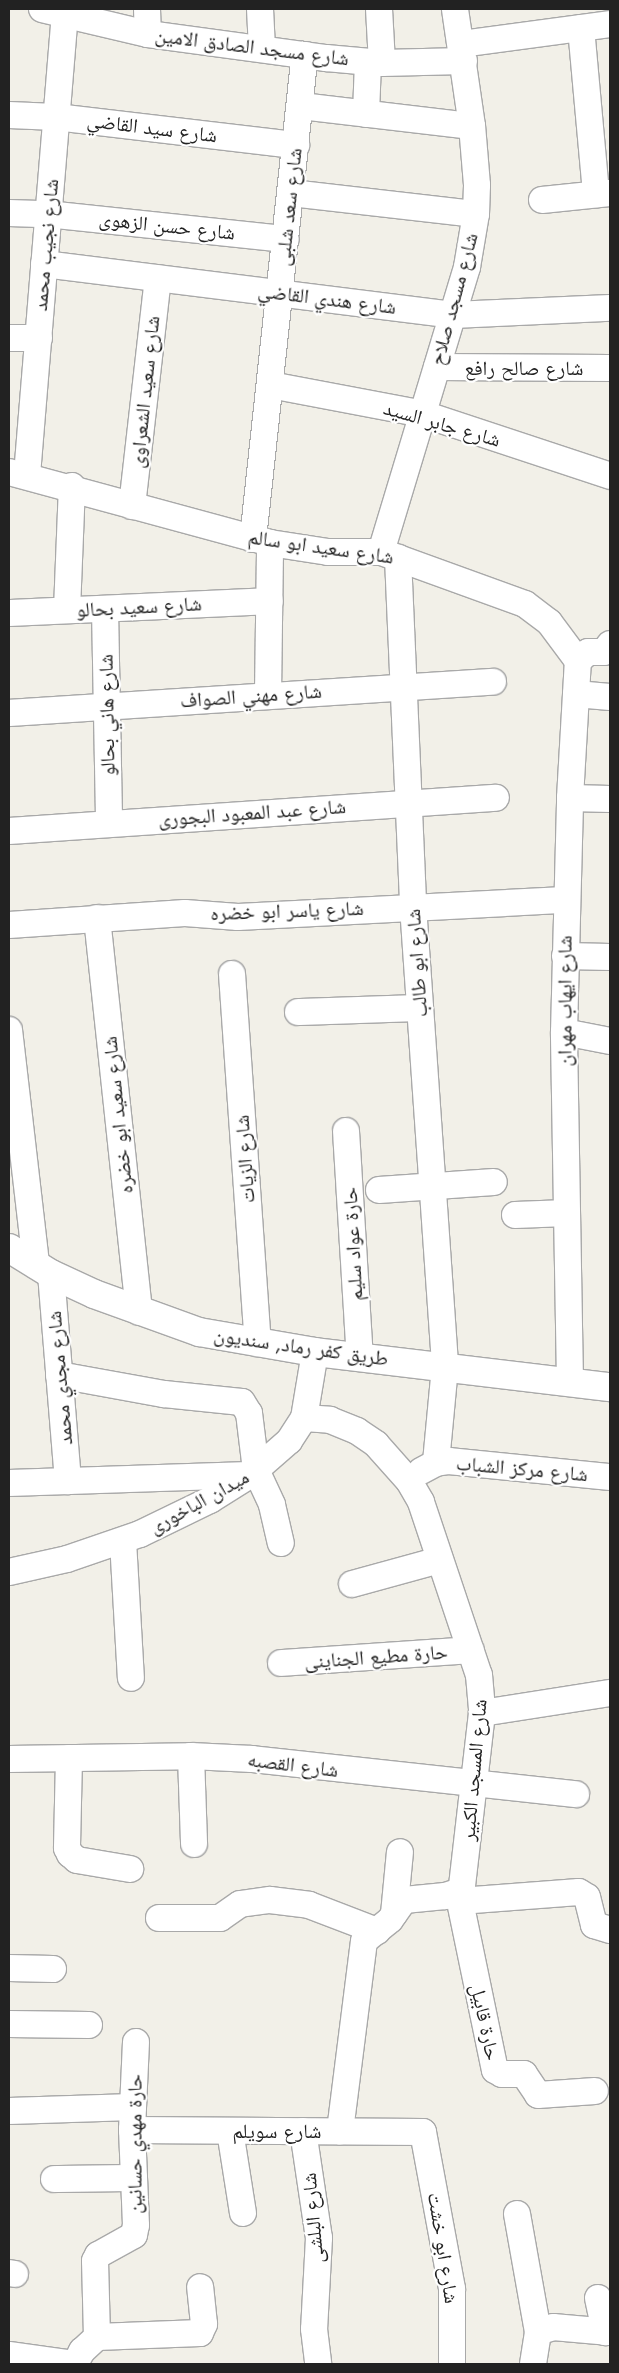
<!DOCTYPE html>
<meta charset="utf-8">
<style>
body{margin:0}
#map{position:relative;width:619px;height:2373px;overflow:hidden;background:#f2f0e8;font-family:Jost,"Noto Naskh Arabic",sans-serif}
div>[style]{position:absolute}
.roads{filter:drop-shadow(1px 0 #a9a9a9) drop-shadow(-1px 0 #a9a9a9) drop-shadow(0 1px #a9a9a9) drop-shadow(0 -1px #a9a9a9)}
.minor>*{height:26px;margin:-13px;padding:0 13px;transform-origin:13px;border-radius:13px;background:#fff}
.tertiary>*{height:28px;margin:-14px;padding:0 14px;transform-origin:14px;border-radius:14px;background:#fff}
span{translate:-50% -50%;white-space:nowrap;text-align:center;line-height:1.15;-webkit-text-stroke:4.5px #fff;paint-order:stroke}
.street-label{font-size:20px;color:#222}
.frame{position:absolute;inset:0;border:10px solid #222;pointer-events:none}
</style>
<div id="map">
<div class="roads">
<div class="minor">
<i style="left:42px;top:9px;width:109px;rotate:13.3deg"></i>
<i style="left:148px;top:34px;width:180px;rotate:7.7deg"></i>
<i style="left:326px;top:58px;width:56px;rotate:5.1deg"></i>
<i style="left:382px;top:63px;width:82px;rotate:-1.4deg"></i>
<i style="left:147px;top:9px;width:25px;rotate:88deg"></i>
<i style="left:260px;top:9px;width:40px;rotate:87.1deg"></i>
<i style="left:379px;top:9px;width:54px;rotate:86.8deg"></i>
<i style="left:581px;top:28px;width:167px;rotate:84.8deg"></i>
<i style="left:462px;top:44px;width:149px;rotate:-7.7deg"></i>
<i style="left:301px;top:106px;width:172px;rotate:6.7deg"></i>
<i style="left:366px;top:114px;width:52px;rotate:-87.8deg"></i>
<i style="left:9px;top:115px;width:47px;rotate:2.4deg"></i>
<i style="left:56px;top:117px;width:242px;rotate:6.7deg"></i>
<i style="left:291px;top:193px;width:186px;rotate:6.5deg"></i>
<i style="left:542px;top:200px;width:68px;rotate:-5.9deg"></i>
<i style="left:9px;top:213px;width:38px;rotate:2deg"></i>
<i style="left:47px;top:214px;width:240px;rotate:6deg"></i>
<i style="left:44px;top:264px;width:412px;rotate:7.1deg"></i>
<i style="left:453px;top:315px;width:157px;rotate:-2.6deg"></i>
<i style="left:9px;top:338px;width:30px"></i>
<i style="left:437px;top:367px;width:173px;rotate:0.3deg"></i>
<i style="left:270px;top:385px;width:156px;rotate:10.7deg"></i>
<i style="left:423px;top:414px;width:197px;rotate:18.3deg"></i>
<i style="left:9px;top:472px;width:270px;rotate:15.2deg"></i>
<i style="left:270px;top:543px;width:59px;rotate:8.8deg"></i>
<i style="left:328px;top:552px;width:53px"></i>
<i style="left:381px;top:552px;width:18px;rotate:19deg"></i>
<i style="left:398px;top:558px;width:135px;rotate:19.9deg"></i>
<i style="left:525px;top:604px;width:30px;rotate:37deg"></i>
<i style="left:549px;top:622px;width:49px;rotate:53.4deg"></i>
<i style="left:27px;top:475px;width:463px;rotate:-85.3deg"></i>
<i style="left:132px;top:506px;width:229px;rotate:-83.5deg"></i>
<i style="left:253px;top:539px;width:487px;rotate:-83.9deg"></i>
<i style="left:381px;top:552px;width:298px;rotate:-73.2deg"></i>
<i style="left:467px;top:267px;width:54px;rotate:-80.4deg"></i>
<i style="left:476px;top:214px;width:29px;rotate:-88deg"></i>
<i style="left:477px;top:185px;width:59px;rotate:-94.8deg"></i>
<i style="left:472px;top:126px;width:118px;rotate:-98.3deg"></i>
<i style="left:398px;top:558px;width:348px;rotate:87.5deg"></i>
<i style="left:413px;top:906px;width:462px;rotate:86deg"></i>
<i style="left:445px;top:1367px;width:96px;rotate:95.4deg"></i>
<i style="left:105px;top:609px;width:213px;rotate:88.9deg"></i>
<i style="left:67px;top:610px;width:124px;rotate:-87.7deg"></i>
<i style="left:9px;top:613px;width:261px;rotate:-2.6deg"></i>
<i style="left:268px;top:694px;width:151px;rotate:-89.2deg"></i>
<i style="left:576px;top:694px;width:34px;rotate:5deg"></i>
<i style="left:9px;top:713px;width:485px;rotate:-3.7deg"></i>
<i style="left:570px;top:798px;width:40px;rotate:1.4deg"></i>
<i style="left:9px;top:831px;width:488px;rotate:-3.9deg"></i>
<i style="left:97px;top:918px;width:396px;rotate:83.9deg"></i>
<i style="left:9px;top:925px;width:176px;rotate:-3.9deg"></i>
<i style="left:185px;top:913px;width:53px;rotate:4.3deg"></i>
<i style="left:238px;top:917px;width:327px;rotate:-3deg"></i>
<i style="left:565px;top:956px;width:45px;rotate:1.3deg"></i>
<i style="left:232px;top:974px;width:370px;rotate:86deg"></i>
<i style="left:298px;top:1012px;width:122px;rotate:-1.9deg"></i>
<i style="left:9px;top:1030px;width:237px;rotate:83.4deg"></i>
<i style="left:564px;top:1032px;width:47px;rotate:11.1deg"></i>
<i style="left:346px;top:1131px;width:226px;rotate:86.5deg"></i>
<i style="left:379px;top:1190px;width:115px;rotate:-4deg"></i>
<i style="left:515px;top:1215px;width:52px;rotate:-2.2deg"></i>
<i style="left:51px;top:1274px;width:208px;rotate:85.3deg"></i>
<i style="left:59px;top:1375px;width:107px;rotate:10.3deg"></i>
<i style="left:164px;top:1394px;width:78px;rotate:5.9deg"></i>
<i style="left:242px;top:1402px;width:13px;rotate:58deg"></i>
<i style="left:249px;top:1413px;width:57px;rotate:83deg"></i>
<i style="left:256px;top:1470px;width:38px;rotate:65deg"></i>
<i style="left:272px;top:1505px;width:39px;rotate:77deg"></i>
<i style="left:570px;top:1382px;width:350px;rotate:-91deg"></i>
<i style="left:564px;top:1032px;width:234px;rotate:-88.5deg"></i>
<i style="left:570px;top:798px;width:137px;rotate:-86.7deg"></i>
<i style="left:578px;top:661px;width:13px;rotate:-42deg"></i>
<i style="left:588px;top:652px;width:16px"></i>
<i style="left:604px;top:652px;width:10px;rotate:-53deg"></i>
<i style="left:304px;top:1418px;width:26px;rotate:4deg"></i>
<i style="left:330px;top:1420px;width:29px;rotate:22deg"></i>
<i style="left:357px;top:1431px;width:23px;rotate:34deg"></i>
<i style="left:376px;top:1444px;width:50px;rotate:48.3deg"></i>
<i style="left:409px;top:1481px;width:24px;rotate:60deg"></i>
<i style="left:421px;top:1502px;width:182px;rotate:71.5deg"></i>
<i style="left:479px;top:1675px;width:38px;rotate:85deg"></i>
<i style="left:482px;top:1713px;width:175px;rotate:96.6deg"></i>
<i style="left:462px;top:1887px;width:6px;rotate:129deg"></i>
<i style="left:458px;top:1892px;width:14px;rotate:163deg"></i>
<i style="left:445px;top:1896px;width:41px;rotate:174.4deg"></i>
<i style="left:404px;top:1900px;width:24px;rotate:125deg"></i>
<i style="left:390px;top:1920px;width:33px;rotate:141deg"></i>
<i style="left:364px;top:1941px;width:192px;rotate:97.2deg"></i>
<i style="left:421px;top:1471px;width:17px;rotate:-28deg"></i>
<i style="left:436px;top:1463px;width:13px;rotate:-9deg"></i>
<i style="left:449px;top:1461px;width:162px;rotate:5.7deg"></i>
<i style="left:9px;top:1483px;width:240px;rotate:-1.9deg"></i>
<i style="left:123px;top:1541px;width:137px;rotate:86.7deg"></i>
<i style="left:9px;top:1572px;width:59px;rotate:-12.6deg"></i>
<i style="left:67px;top:1559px;width:77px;rotate:-18.9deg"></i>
<i style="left:140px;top:1534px;width:78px;rotate:-25.9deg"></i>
<i style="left:210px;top:1500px;width:47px;rotate:-32deg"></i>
<i style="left:250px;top:1475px;width:52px;rotate:-41.1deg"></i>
<i style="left:289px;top:1441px;width:27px;rotate:-57deg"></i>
<i style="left:304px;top:1418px;width:67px;rotate:-80.5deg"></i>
<i style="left:352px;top:1584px;width:91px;rotate:-15.3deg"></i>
<i style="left:281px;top:1663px;width:190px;rotate:-3.9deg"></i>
<i style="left:482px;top:1713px;width:130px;rotate:-8.9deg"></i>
<i style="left:191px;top:1756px;width:88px;rotate:88deg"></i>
<i style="left:69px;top:1758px;width:90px;rotate:91.3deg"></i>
<i style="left:67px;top:1848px;width:7px;rotate:63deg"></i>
<i style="left:70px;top:1854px;width:9px;rotate:41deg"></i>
<i style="left:77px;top:1860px;width:54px;rotate:9.6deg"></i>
<i style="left:9px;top:1759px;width:182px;rotate:-0.9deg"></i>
<i style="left:191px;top:1756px;width:61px;rotate:2.8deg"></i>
<i style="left:252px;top:1759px;width:326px;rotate:6.2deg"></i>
<i style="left:458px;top:1892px;width:182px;rotate:78.3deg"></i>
<i style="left:495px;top:2070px;width:8px;rotate:30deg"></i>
<i style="left:502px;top:2074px;width:22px"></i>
<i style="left:524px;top:2074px;width:25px;rotate:56deg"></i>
<i style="left:538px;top:2095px;width:57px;rotate:-4deg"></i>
<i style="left:460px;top:1901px;width:119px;rotate:-4.3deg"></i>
<i style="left:579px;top:1892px;width:9px;rotate:32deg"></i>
<i style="left:587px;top:1897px;width:29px;rotate:76deg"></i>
<i style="left:594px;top:1925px;width:17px;rotate:17deg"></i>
<i style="left:394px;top:1914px;width:62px;rotate:-84.5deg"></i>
<i style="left:159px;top:1918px;width:61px"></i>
<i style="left:220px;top:1918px;width:24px;rotate:-35deg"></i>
<i style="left:240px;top:1904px;width:30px;rotate:-8deg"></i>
<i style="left:270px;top:1900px;width:39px;rotate:7deg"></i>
<i style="left:309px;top:1905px;width:73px;rotate:20.9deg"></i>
<i style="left:9px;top:1968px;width:44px;rotate:1.3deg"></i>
<i style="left:9px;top:2024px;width:80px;rotate:0.7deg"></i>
<i style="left:9px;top:2111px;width:124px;rotate:-1.8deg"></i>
<i style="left:132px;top:2130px;width:291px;rotate:0.4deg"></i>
<i style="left:423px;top:2132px;width:160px;rotate:79.5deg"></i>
<i style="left:452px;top:2289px;width:75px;rotate:90deg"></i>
<i style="left:230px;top:2131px;width:83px;rotate:81deg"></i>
<i style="left:303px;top:2131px;width:108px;rotate:81.5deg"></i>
<i style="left:319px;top:2238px;width:91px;rotate:93.1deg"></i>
<i style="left:314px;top:2329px;width:35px;rotate:83deg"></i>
<i style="left:54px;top:2179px;width:80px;rotate:-0.7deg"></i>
<i style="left:517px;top:2214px;width:120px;rotate:79.9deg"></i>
<i style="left:9px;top:2273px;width:6px;rotate:9deg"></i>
<i style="left:598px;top:2298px;width:35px;rotate:78deg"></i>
<i style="left:97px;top:2337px;width:103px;rotate:-2.2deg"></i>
<i style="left:200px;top:2333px;width:10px;rotate:-66deg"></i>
<i style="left:204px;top:2324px;width:37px;rotate:-96deg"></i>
<i style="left:9px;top:2355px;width:67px;rotate:7.8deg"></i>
<i style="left:75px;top:2364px;width:15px;rotate:-62deg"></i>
<i style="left:82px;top:2351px;width:21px;rotate:-43deg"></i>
<i style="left:97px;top:2337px;width:76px;rotate:-91.5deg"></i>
<i style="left:95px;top:2261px;width:7px;rotate:-63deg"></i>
<i style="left:98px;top:2255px;width:41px;rotate:-29.1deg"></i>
<i style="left:134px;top:2235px;width:10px;rotate:-79deg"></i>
<i style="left:136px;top:2225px;width:95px;rotate:-92.4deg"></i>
<i style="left:132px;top:2130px;width:88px;rotate:-87.4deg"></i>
<i style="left:533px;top:2364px;width:32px;rotate:-81deg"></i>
<i style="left:538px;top:2332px;width:16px;rotate:-18deg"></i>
<i style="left:553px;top:2327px;width:57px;rotate:5deg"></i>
</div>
<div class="tertiary">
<i style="left:9px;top:1248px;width:49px;rotate:31.8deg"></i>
<i style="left:51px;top:1274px;width:47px;rotate:24.9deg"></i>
<i style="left:94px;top:1294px;width:112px;rotate:19.9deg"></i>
<i style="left:199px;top:1332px;width:118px;rotate:9.8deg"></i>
<i style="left:315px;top:1352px;width:297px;rotate:6.8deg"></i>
</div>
</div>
<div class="street-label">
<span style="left:252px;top:47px;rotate:7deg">شارع مسجد الصادق الامين</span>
<span style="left:152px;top:128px;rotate:7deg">شارع سيد القاضي</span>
<span style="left:289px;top:207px;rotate:-84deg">شارع سعد شلبى</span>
<span style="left:167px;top:226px;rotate:6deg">شارع حسن الزهوى</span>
<span style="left:46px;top:245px;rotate:-85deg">شارع نجيب محمد</span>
<span style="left:327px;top:299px;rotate:7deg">شارع هندي القاضي</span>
<span style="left:454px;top:299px;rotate:-75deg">شارع مسجد صلاح</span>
<span style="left:524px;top:368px">شارع صالح رافع</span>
<span style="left:145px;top:392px;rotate:-84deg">شارع سعيد الشعراوى</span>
<span style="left:442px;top:424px;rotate:16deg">شارع جابر السيد</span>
<span style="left:321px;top:547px;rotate:8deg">شارع سعيد ابو سالم</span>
<span style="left:139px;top:607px;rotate:-3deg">شارع سعيد بحالو</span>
<span style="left:251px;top:696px;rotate:-4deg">شارع مهني الصواف</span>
<span style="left:107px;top:715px;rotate:-91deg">شارع هاني بحالو</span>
<span style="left:252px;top:813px;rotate:-4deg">شارع عبد المعبود البجورى</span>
<span style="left:287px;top:911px;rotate:-2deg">شارع ياسر ابو خضره</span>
<span style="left:417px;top:963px;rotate:-94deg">شارع ابو طالب</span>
<span style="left:565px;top:1001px;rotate:-90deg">شارع ايهاب مهران</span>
<span style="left:118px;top:1115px;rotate:-96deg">شارع سعيد ابو خضره</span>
<span style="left:245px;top:1159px;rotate:-94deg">شارع الزيات</span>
<span style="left:353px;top:1244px;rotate:-93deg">حارة عواد سليم</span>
<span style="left:301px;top:1347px;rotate:8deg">طريق كفر رماد, سنديون</span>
<span style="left:60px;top:1378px;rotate:-95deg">شارع مجدي محمد</span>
<span style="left:522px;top:1469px;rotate:5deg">شارع مركز الشباب</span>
<span style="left:199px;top:1502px;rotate:-29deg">ميدان الباخورى</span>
<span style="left:376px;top:1657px;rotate:-4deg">حارة مطيع الجناينى</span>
<span style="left:293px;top:1765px;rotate:7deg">شارع القصبه</span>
<span style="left:474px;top:1770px;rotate:-85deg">شارع المسجد الكبير</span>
<span style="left:485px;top:2022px;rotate:78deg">حارة قابيل</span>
<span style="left:277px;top:2131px">شارع سويلم</span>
<span style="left:135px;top:2144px;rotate:-90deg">حارة مهدي حسانين</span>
<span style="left:313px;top:2218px;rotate:-95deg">شارع البلشى</span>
<span style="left:443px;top:2248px;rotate:81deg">شارع ابو خشت</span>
</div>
<div class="frame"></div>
</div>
